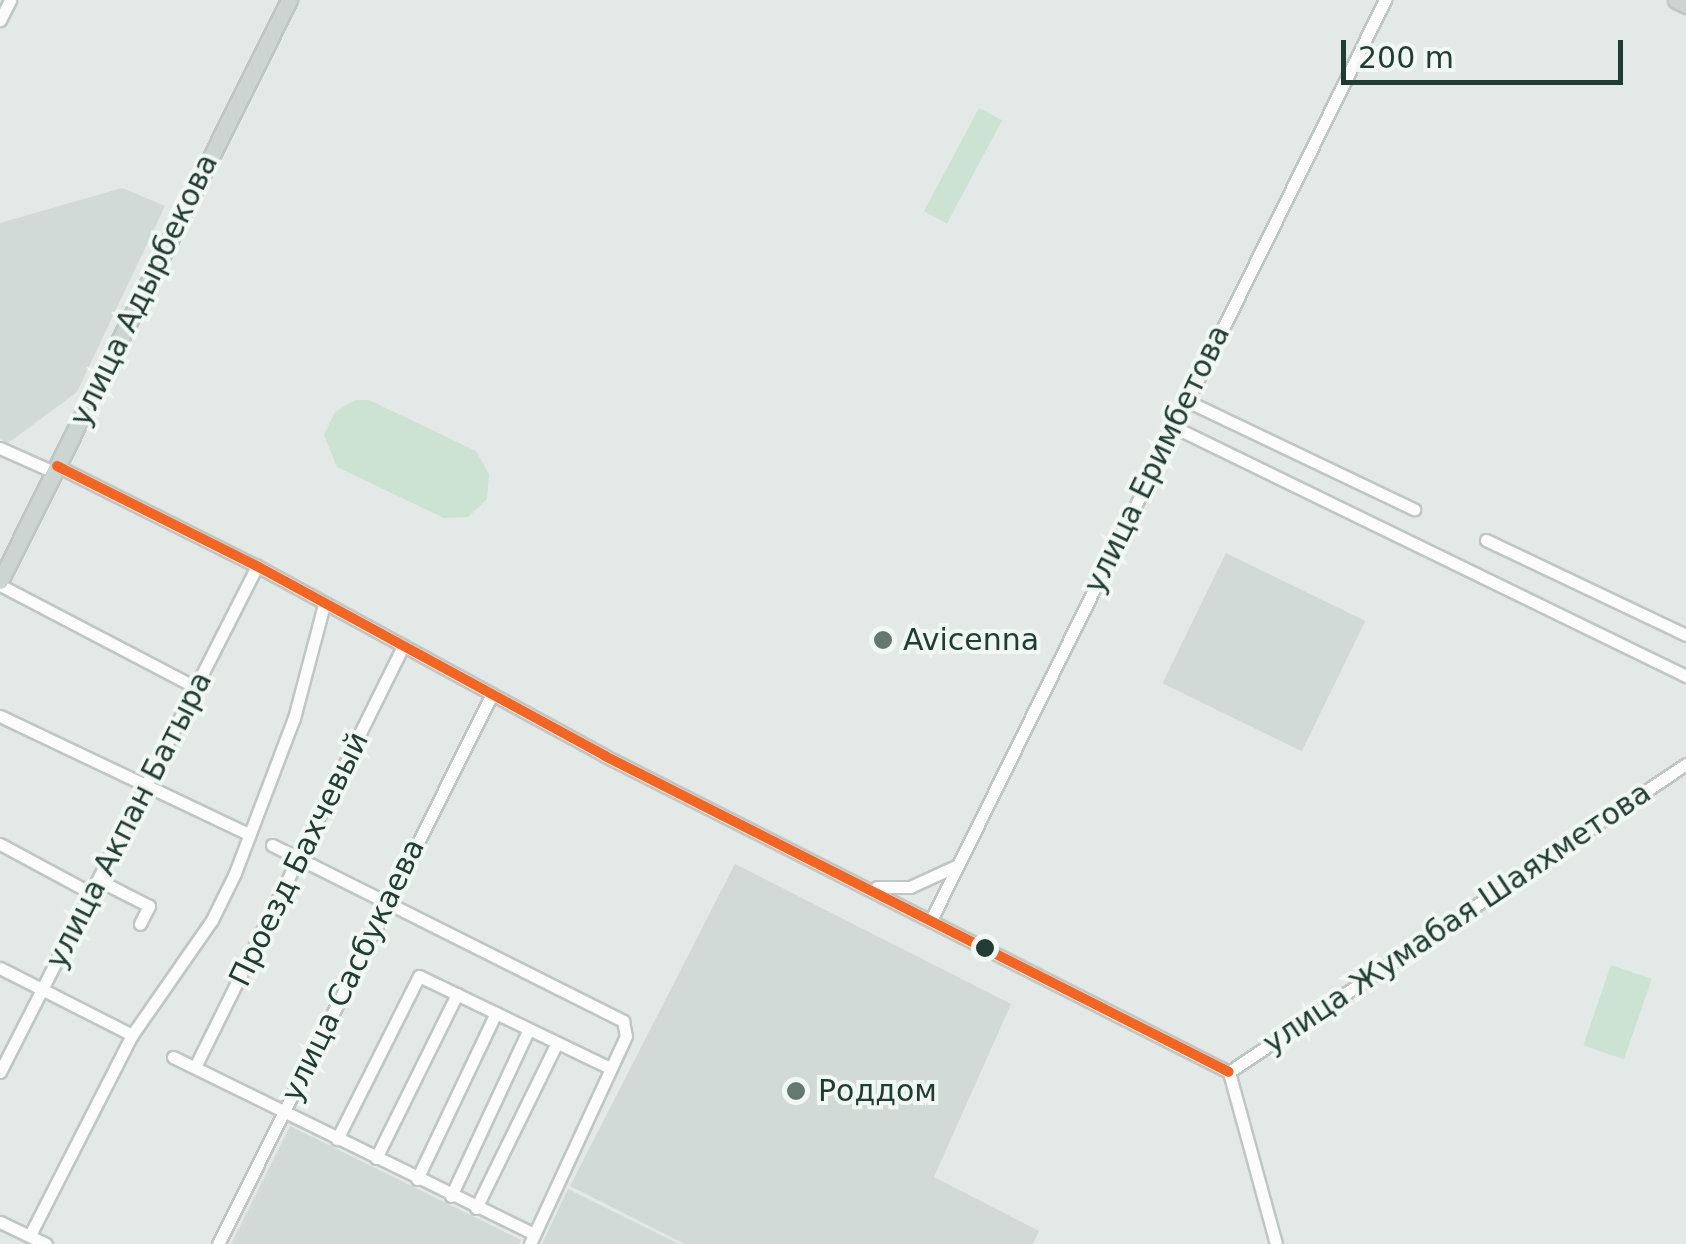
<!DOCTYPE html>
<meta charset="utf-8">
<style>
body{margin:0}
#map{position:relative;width:1686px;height:1244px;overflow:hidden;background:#e3e9e6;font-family:"DejaVu Sans",sans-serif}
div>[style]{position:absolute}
.built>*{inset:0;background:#d1dad6;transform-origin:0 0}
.green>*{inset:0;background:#cce2d2;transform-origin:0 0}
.roads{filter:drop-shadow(2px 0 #c0c6c3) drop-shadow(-2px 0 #c0c6c3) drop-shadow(0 2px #c0c6c3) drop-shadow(0 -2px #c0c6c3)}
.minor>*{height:11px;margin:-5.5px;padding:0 5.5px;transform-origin:5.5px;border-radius:5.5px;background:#fbfcfb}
.major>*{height:15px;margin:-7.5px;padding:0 7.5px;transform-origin:7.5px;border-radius:7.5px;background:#cdd5d2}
.bus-1>*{height:10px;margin:-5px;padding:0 5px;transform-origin:5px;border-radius:5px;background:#f26522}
.dots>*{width:28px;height:28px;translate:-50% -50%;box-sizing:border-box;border:5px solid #f1f8f4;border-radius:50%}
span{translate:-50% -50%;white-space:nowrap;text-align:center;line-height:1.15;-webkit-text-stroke:8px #f1f8f4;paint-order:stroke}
.street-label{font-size:30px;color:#213c34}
.poi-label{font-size:30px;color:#213c34}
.left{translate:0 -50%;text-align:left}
.scale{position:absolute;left:1341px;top:40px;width:282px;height:45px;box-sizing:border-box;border:5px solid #213c34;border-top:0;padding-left:12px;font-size:30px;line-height:35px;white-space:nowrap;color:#213c34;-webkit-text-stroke:8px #f1f8f4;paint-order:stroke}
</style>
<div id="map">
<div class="built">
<i style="clip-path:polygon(122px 188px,165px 206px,77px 392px,8px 443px,0 439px,0 223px)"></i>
<i style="left:1226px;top:553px;width:155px;height:145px;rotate:26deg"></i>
<i style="clip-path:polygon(735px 864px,1011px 1004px,934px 1177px,1039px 1231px,1033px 1244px,685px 1244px,570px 1186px)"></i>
<i style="clip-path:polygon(290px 1126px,521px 1240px,519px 1244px,231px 1244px)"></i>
<i style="clip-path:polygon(568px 1189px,679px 1244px,542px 1244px)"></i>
</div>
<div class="green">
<i style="left:979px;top:108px;width:26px;height:117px;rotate:28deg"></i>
<i style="clip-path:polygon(355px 400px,369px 400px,476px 451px,489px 474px,487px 499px,468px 517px,444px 518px,337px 467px,324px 435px,335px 412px)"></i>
<i style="left:1611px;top:965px;width:43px;height:85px;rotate:19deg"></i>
</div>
<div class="roads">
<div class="minor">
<i style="left:0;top:20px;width:22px;rotate:-63deg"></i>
<i style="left:1185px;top:400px;width:254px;rotate:25.5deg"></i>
<i style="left:1172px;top:426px;width:572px;rotate:25.94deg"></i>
<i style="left:0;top:448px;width:59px;rotate:24deg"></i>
<i style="left:57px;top:466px;width:224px;rotate:26.6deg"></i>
<i style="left:257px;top:566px;width:396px;rotate:28.6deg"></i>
<i style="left:605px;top:756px;width:699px;rotate:26.86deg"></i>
<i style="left:1486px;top:540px;width:221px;rotate:25.4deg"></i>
<i style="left:0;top:585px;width:222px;rotate:27.6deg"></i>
<i style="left:0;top:716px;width:272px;rotate:25.4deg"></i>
<i style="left:0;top:844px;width:106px;rotate:28.3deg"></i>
<i style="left:272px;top:845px;width:393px;rotate:26.6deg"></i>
<i style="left:623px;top:1021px;width:15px;rotate:79deg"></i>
<i style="left:626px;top:1036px;width:229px;rotate:114.8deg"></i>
<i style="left:100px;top:881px;width:55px;rotate:27deg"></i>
<i style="left:149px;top:906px;width:20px;rotate:117deg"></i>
<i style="left:877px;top:887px;width:33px"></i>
<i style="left:910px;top:887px;width:53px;rotate:-24.6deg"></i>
<i style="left:932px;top:918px;width:1024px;rotate:-63.74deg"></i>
<i style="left:0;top:968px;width:148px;rotate:26.9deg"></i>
<i style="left:173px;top:1057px;width:402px;rotate:26.1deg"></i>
<i style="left:195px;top:1067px;width:466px;rotate:-63.7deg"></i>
<i style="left:0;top:1072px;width:568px;rotate:-63.07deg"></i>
<i style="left:1229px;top:1072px;width:551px;rotate:-33.98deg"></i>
<i style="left:1229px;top:1072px;width:178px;rotate:74.7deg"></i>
<i style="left:337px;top:1139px;width:182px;rotate:-63.3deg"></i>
<i style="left:419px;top:976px;width:212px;rotate:25.7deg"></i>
<i style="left:376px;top:1158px;width:183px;rotate:-63.7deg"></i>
<i style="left:417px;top:1179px;width:184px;rotate:-64.6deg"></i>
<i style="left:451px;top:1196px;width:184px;rotate:-65deg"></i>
<i style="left:476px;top:1208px;width:184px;rotate:-63.9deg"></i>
<i style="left:0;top:1222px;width:51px;rotate:25.6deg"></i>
<i style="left:30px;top:1235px;width:225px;rotate:-63deg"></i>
<i style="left:132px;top:1035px;width:140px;rotate:-55.2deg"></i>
<i style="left:212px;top:920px;width:52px;rotate:-63.9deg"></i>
<i style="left:235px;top:873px;width:166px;rotate:-69.2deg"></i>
<i style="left:294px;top:718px;width:114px;rotate:-75.2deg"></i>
<i style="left:218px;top:1244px;width:612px;rotate:-63.52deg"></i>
</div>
<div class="major">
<i style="left:1676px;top:0;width:11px;rotate:27deg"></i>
<i style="left:0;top:581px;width:649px;rotate:-63.55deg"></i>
</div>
</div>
<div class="bus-1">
<i style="left:57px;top:466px;width:224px;rotate:26.6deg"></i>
<i style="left:257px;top:566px;width:396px;rotate:28.6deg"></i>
<i style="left:605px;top:756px;width:699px;rotate:26.86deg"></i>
</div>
<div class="dots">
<i style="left:883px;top:640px;background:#657972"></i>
<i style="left:985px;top:948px;background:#213c34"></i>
<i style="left:796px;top:1091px;background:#657972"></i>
</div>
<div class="street-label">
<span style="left:144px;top:290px;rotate:-64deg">улица Адырбекова</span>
<span style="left:1157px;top:459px;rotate:-64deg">улица Еримбетова</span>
<span style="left:129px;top:820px;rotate:-63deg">улица Акпан Батыра</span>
<span style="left:299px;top:859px;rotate:-64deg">Проезд Бахчевый</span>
<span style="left:1457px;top:918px;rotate:-34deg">улица Жумабая Шаяхметова</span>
<span style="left:353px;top:970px;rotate:-64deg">улица Сасбукаева</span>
</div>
<div class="poi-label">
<span class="left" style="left:903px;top:640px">Avicenna</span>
<span class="left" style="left:818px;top:1091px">Роддом</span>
</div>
<div class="scale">200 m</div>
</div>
